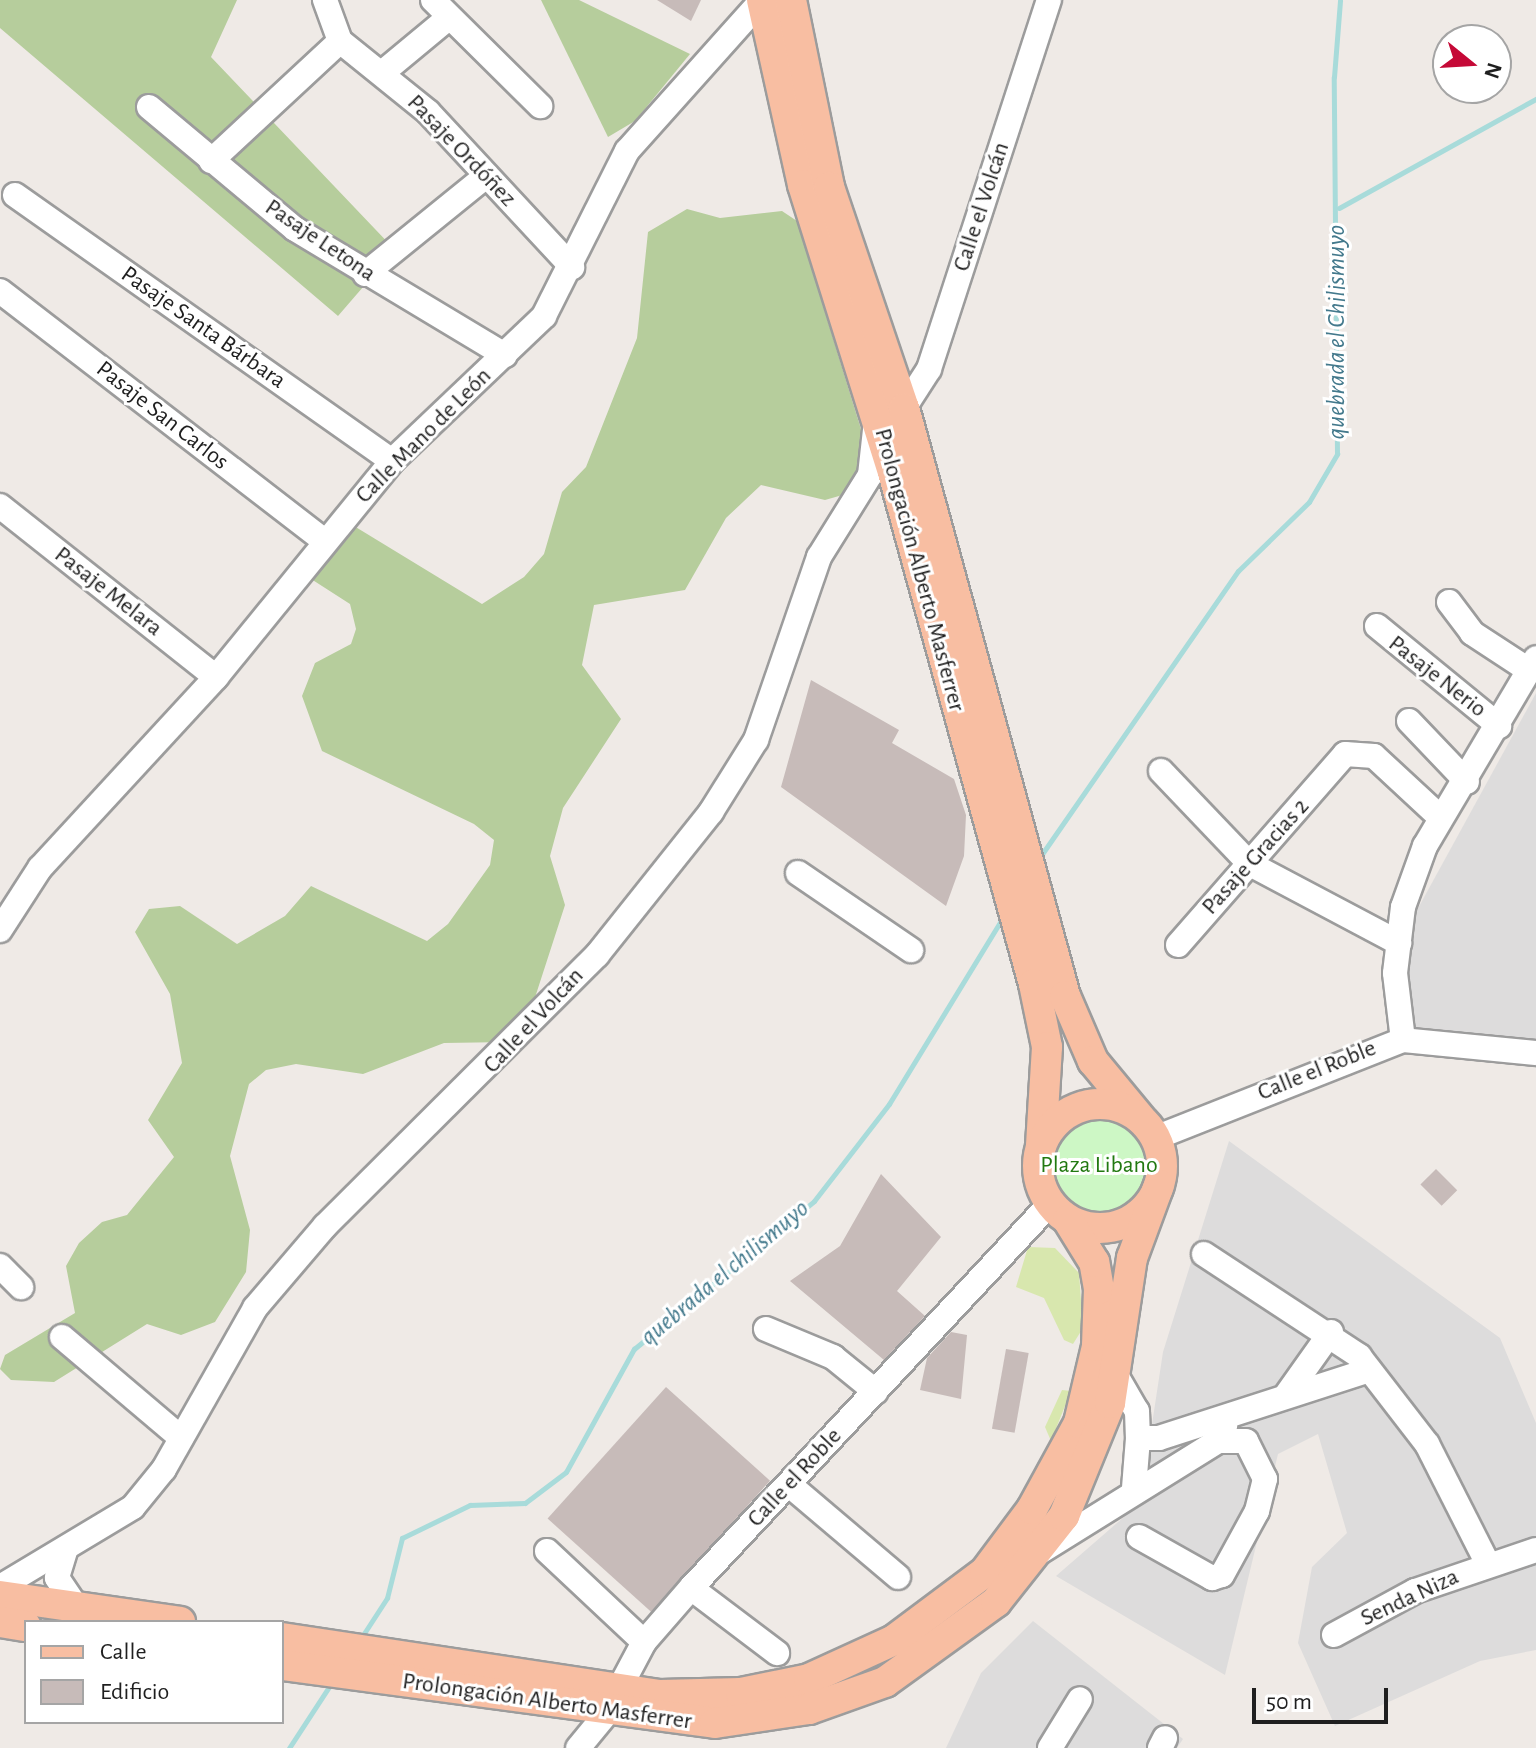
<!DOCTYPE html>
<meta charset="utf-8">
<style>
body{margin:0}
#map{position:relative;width:1536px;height:1748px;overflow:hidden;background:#efeae6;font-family:"Alegreya Sans",sans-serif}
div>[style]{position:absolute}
.residential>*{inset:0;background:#dddcdc}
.grass>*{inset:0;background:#d8e7ae}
.forest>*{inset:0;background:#b6cd9c}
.park>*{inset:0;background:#cdf7c5}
.round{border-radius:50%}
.stream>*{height:5px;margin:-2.5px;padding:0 2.5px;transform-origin:2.5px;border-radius:2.5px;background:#a8dbda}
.building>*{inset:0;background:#c7bbb9;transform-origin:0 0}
.roads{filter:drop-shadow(2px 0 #9c9c9c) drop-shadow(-2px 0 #9c9c9c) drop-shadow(0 2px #9c9c9c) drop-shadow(0 -2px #9c9c9c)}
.minor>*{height:24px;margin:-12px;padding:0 12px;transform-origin:12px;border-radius:12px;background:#fff}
.major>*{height:30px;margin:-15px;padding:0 15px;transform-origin:15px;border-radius:15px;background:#f8bea2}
.major>.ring{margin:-15px;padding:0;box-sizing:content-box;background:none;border:30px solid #f8bea2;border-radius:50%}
span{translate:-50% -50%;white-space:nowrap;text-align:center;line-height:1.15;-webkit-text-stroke:6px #fff;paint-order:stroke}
.street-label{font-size:24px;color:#1f1f1f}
.park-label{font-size:24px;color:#227911}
.water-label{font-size:26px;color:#43798c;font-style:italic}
.legend{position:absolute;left:24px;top:1620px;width:260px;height:104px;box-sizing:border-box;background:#fff;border:2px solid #a5a5a5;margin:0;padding:10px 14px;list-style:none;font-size:24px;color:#1f1f1f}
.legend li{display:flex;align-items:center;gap:16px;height:40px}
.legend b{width:40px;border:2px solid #a5a5a5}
.north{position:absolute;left:1432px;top:24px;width:80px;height:80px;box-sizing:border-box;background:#fff;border:2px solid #a5a5a5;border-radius:50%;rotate:108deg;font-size:22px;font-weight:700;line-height:32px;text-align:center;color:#1f1f1f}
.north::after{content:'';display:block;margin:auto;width:28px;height:36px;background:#c50937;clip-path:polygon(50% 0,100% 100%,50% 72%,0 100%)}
.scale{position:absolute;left:1252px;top:1688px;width:136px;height:36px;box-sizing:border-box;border:4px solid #1f1f1f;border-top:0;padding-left:10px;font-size:24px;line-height:28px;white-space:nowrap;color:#1f1f1f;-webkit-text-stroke:6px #fff;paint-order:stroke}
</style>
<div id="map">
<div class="residential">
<i style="clip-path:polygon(1536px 693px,1536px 1059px,1403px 1040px,1399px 943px)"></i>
<i style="clip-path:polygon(1229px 1141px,1500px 1338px,1536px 1423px,1536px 1650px,1480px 1661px,1335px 1726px,1298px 1643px,1312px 1567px,1347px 1533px,1318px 1434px,1278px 1454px,1225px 1675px,1056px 1576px,1140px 1503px,1163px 1352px)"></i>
<i style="clip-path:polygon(1033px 1621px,1183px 1739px,1177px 1748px,946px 1748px,981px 1673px)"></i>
</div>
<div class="grass">
<i style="clip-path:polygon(1028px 1247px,1055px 1248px,1079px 1273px,1083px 1328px,1073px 1344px,1064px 1340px,1044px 1298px,1016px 1287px)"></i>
<i style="clip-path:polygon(1062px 1390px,1071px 1391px,1051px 1441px,1045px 1427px)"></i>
</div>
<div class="forest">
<i style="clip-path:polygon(0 0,237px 0,211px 57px,395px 250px,338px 316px,0 28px)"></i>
<i style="clip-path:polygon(541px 0,579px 0,690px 54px,635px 121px,608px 137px)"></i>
<i style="clip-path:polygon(687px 209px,720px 218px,782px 211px,797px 221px,868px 452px,846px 494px,825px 500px,761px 485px,726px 518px,685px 590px,594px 605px,582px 665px,621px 719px,563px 808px,550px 856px,565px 905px,529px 1016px,508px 1042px,444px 1043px,363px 1074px,296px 1064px,266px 1070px,249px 1084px,230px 1156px,250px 1230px,246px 1272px,215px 1322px,181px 1335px,147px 1324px,54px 1382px,11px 1380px,0 1369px,5px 1355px,75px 1313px,66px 1266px,79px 1243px,102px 1222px,127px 1215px,174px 1157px,148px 1120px,182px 1063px,170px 994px,135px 932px,149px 909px,180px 906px,237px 944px,285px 916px,311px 886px,427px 941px,448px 924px,490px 865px,494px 840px,474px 824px,322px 751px,302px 696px,315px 663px,351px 644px,356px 629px,350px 604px,308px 577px,354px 526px,482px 604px,524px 577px,544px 554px,562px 492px,586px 467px,637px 338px,648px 232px)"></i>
</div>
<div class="park">
<i class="round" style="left:1050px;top:1117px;width:98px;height:98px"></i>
</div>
<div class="stream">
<i style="left:1339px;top:208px;width:225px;rotate:-29deg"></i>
<i style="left:1042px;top:854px;width:344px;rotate:-55.3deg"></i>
<i style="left:1238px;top:571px;width:99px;rotate:-44.2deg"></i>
<i style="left:1309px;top:502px;width:56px;rotate:-59.7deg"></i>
<i style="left:1337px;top:454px;width:377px;rotate:-90.5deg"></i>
<i style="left:1334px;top:77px;width:77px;rotate:-85.5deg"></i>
<i style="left:361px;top:1638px;width:48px;rotate:-57deg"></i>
<i style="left:387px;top:1598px;width:62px;rotate:-76deg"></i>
<i style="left:402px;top:1538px;width:76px;rotate:-25.9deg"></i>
<i style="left:470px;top:1505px;width:55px;rotate:-2.1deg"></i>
<i style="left:525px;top:1503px;width:51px;rotate:-37.1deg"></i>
<i style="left:566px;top:1472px;width:141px;rotate:-61.1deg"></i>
<i style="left:634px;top:1349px;width:233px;rotate:-39.4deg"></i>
<i style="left:814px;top:1201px;width:123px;rotate:-52.3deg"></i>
<i style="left:889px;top:1104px;width:217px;rotate:-58.6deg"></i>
<i style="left:289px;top:1748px;width:79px;rotate:-56.9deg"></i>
</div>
<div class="building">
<i style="clip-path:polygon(657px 0,701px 0,691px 21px)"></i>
<i style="clip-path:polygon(811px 680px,899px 730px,892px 743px,954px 779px,966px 815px,964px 856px,946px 906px,781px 787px)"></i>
<i style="left:1436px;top:1169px;width:30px;height:22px;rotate:45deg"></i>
<i style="clip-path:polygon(881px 1174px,941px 1237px,897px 1291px,925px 1316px,884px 1360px,790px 1281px,840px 1246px)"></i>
<i style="clip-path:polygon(951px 1332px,967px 1335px,961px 1399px,920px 1390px,927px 1358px)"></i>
<i style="left:1006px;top:1349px;width:23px;height:81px;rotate:10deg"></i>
<i style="left:666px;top:1387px;width:140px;height:177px;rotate:42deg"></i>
</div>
<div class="roads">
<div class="minor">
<i style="left:325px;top:0;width:44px;rotate:69.9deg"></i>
<i style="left:340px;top:41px;width:113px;rotate:38.9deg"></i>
<i style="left:428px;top:112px;width:212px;rotate:47.1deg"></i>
<i style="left:433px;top:0;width:151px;rotate:44.7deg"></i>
<i style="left:382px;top:73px;width:85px;rotate:-39.7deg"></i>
<i style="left:149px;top:107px;width:190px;rotate:39.9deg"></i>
<i style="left:295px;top:229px;width:245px;rotate:31deg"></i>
<i style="left:211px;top:161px;width:176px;rotate:-42.9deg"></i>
<i style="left:15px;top:195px;width:461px;rotate:35.2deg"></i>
<i style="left:365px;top:274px;width:156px;rotate:-39deg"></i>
<i style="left:0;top:291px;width:410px;rotate:37.6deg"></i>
<i style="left:904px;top:408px;width:46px;rotate:-57.3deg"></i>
<i style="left:929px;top:369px;width:388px;rotate:-72deg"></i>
<i style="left:0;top:506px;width:275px;rotate:38.4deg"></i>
<i style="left:1449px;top:602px;width:39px;rotate:53deg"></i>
<i style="left:1472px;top:633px;width:66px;rotate:33.2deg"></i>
<i style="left:1377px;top:626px;width:158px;rotate:39.3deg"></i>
<i style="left:1409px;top:721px;width:84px;rotate:46.4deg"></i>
<i style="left:1161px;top:771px;width:129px;rotate:46.3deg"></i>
<i style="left:1250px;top:864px;width:169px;rotate:27.9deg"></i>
<i style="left:798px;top:873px;width:137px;rotate:34.3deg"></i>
<i style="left:0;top:930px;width:74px;rotate:-57.2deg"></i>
<i style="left:40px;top:868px;width:260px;rotate:-47.3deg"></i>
<i style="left:216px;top:677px;width:279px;rotate:-50.8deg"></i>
<i style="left:392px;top:461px;width:210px;rotate:-43.6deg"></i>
<i style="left:544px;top:316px;width:185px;rotate:-63.3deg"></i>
<i style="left:627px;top:151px;width:203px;rotate:-48.2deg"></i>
<i style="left:1178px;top:945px;width:254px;rotate:-48.8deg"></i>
<i style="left:1345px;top:754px;width:29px;rotate:4deg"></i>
<i style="left:1374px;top:756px;width:91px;rotate:42.8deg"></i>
<i style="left:1403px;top:1040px;width:67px;rotate:-96.8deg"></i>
<i style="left:1395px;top:973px;width:66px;rotate:-83.1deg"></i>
<i style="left:1403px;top:907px;width:65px;rotate:-70.2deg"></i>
<i style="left:1425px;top:846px;width:218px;rotate:-59.4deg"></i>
<i style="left:1155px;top:1138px;width:267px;rotate:-21.6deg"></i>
<i style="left:1403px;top:1040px;width:134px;rotate:5.6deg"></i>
<i style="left:1204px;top:1254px;width:186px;rotate:33.3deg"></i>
<i style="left:1359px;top:1356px;width:111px;rotate:52.3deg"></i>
<i style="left:1427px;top:1444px;width:135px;rotate:63.1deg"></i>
<i style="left:0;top:1266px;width:30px;rotate:45deg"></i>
<i style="left:766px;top:1329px;width:73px;rotate:22.7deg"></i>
<i style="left:833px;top:1357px;width:55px;rotate:39.1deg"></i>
<i style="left:62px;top:1337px;width:156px;rotate:40.3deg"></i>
<i style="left:1117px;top:1377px;width:39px;rotate:60deg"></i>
<i style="left:1137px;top:1411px;width:27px;rotate:88deg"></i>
<i style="left:1138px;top:1438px;width:21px"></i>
<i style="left:1159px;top:1438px;width:221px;rotate:-17.9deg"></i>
<i style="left:1287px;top:1394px;width:76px;rotate:-54.6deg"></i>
<i style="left:792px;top:1487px;width:139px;rotate:40.3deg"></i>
<i style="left:1134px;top:1488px;width:50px;rotate:-85.4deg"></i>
<i style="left:1139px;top:1537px;width:84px;rotate:29.3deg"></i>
<i style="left:1212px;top:1578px;width:10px;rotate:-17deg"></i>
<i style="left:1222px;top:1575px;width:73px;rotate:-61.3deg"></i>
<i style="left:1257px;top:1511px;width:33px;rotate:-76deg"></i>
<i style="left:1265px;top:1479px;width:42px;rotate:-116.6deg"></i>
<i style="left:1246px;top:1441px;width:28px;rotate:180deg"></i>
<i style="left:66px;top:1548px;width:31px;rotate:107deg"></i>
<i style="left:57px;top:1578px;width:34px;rotate:56deg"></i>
<i style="left:547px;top:1551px;width:133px;rotate:43.2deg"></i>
<i style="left:1038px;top:1553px;width:212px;rotate:-31.9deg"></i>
<i style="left:1218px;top:1441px;width:17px;rotate:-65deg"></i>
<i style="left:0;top:1587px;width:155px;rotate:-31deg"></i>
<i style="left:133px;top:1507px;width:49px;rotate:-50.8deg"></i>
<i style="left:164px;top:1469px;width:185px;rotate:-60.5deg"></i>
<i style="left:255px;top:1308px;width:108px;rotate:-49.5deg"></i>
<i style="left:325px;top:1226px;width:384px;rotate:-44.9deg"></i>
<i style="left:597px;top:955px;width:183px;rotate:-51.4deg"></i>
<i style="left:711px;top:812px;width:85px;rotate:-58deg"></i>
<i style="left:756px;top:740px;width:194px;rotate:-71deg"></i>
<i style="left:819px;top:557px;width:97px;rotate:-58.1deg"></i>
<i style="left:870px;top:475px;width:45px;rotate:-83.7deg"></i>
<i style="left:691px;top:1588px;width:108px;rotate:37.1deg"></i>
<i style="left:1334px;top:1635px;width:92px;rotate:-28.5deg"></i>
<i style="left:1415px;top:1591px;width:128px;rotate:-18.7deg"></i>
<i style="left:618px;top:1691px;width:55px;rotate:-62deg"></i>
<i style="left:644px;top:1642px;width:72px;rotate:-49deg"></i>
<i style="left:691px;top:1588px;width:526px;rotate:-46.93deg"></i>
<i style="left:578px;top:1748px;width:44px;rotate:-50.5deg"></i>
<i style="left:1050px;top:1748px;width:57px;rotate:-58.5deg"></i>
<i style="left:1160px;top:1748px;width:11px;rotate:-63deg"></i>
</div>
<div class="major">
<i style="left:762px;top:0;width:189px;rotate:77.5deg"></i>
<i style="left:803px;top:185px;width:301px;rotate:72.6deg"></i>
<i style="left:893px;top:472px;width:531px;rotate:74.6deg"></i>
<i style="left:1034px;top:984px;width:64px;rotate:78.3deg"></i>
<i style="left:1047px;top:1047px;width:98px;rotate:93.5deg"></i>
<i style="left:791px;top:0;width:191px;rotate:78.5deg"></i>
<i style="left:829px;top:187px;width:233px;rotate:71.3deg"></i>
<i style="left:904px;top:408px;width:610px;rotate:74.69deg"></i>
<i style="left:1065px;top:996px;width:71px;rotate:66.7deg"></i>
<i style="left:1093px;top:1061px;width:75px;rotate:50.4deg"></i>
<i class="ring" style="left:1038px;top:1104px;width:94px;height:94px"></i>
<i style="left:0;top:1596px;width:182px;rotate:8.2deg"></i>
<i style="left:0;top:1622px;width:26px;rotate:9deg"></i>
<i style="left:282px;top:1638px;width:382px;rotate:8.6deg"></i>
<i style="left:660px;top:1695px;width:81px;rotate:-1.4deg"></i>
<i style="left:741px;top:1693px;width:69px;rotate:-11.6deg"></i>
<i style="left:809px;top:1679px;width:94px;rotate:-24.6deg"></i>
<i style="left:894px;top:1640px;width:114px;rotate:-36.8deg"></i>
<i style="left:985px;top:1572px;width:79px;rotate:-53.3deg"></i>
<i style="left:1032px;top:1509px;width:98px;rotate:-61.3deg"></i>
<i style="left:1079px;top:1423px;width:79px;rotate:-76.8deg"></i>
<i style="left:1097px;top:1346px;width:57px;rotate:-88deg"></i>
<i style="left:1099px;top:1289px;width:27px;rotate:-100deg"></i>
<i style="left:1094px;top:1262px;width:49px;rotate:-121.8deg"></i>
<i style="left:282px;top:1665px;width:437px;rotate:7.6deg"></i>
<i style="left:715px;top:1723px;width:95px;rotate:-8.5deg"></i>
<i style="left:809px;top:1709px;width:81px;rotate:-19.6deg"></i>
<i style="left:885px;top:1682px;width:137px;rotate:-35.8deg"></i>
<i style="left:996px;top:1602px;width:110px;rotate:-51.7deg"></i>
<i style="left:1064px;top:1516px;width:122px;rotate:-67.8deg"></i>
<i style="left:1110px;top:1403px;width:147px;rotate:-81.4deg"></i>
<i style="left:1132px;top:1258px;width:78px;rotate:-69.7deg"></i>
</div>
</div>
<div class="street-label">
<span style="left:461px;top:151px;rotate:46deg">Pasaje Ordóñez</span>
<span style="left:982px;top:207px;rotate:-72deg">Calle el Volcán</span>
<span style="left:320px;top:241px;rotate:34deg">Pasaje Letona</span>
<span style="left:203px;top:328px;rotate:35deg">Pasaje Santa Bárbara</span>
<span style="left:162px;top:416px;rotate:38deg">Pasaje San Carlos</span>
<span style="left:424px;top:436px;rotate:-45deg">Calle Mano de León</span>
<span style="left:919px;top:570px;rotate:75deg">Prolongación Alberto Masferrer</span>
<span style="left:108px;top:592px;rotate:38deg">Pasaje Melara</span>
<span style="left:1437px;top:677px;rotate:38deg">Pasaje Nerio</span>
<span style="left:1256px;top:857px;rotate:-48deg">Pasaje Gracias 2</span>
<span style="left:534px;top:1021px;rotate:-47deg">Calle el Volcán</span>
<span style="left:1317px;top:1071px;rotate:-22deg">Calle el Roble</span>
<span style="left:795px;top:1478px;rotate:-47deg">Calle el Roble</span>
<span style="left:1410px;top:1598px;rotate:-25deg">Senda Niza</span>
<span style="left:547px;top:1702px;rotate:8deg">Prolongación Alberto Masferrer</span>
</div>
<div class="park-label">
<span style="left:1099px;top:1166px">Plaza Libano</span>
</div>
<div class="water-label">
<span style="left:1337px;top:332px;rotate:-90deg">quebrada el Chilismuyo</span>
<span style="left:725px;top:1273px;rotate:-40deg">quebrada el chilismuyo</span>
</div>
<ul class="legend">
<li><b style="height:10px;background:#f8bea2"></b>Calle</li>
<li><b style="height:22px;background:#c7bbb9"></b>Edificio</li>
</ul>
<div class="north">N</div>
<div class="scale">50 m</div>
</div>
